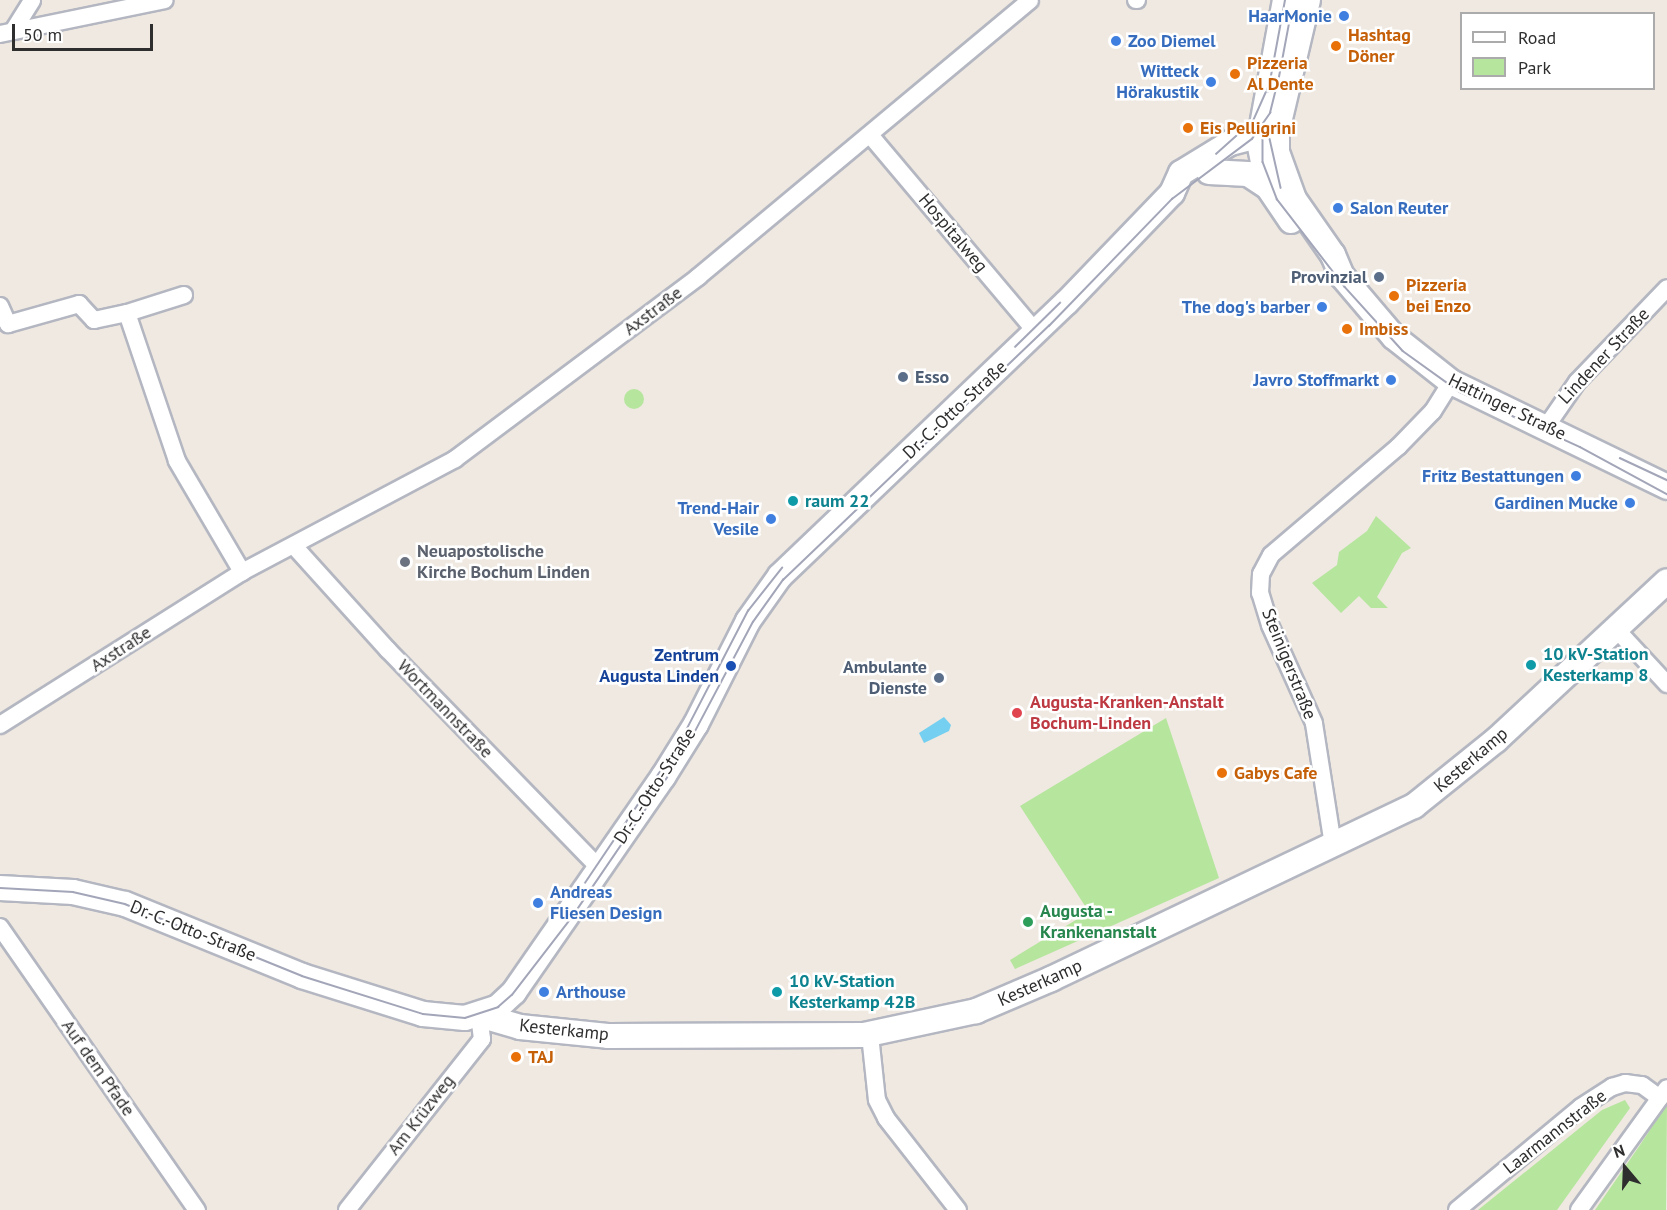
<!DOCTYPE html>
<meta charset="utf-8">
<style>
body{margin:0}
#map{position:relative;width:1667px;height:1210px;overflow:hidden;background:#efe9e1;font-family:"PT Sans",sans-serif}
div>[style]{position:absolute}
.green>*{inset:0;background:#b6e59e}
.round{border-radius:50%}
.water>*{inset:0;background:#75cff0}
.roads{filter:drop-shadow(2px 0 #b4b7c1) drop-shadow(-2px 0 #b4b7c1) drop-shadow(0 2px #b4b7c1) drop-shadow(0 -2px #b4b7c1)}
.street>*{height:16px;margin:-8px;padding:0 8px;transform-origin:8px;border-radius:8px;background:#fff}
.secondary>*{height:24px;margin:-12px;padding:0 12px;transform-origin:12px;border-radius:12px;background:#fff}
.tram>*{height:1.5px;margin:-0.75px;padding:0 0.75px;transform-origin:0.75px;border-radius:0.75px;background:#a3a6b8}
.dots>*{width:16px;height:16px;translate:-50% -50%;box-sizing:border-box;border:3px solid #fff;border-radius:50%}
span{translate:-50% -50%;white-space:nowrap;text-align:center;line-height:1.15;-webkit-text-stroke:5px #fff;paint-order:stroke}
.shop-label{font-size:18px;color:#366cbe;font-weight:700}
.right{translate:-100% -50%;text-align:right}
.left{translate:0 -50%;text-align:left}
.food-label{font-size:18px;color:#c56008;font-weight:700}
.street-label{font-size:18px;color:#2e2e2e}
.service-label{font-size:18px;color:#4e5e75;font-weight:700}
.culture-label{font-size:18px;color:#0d838f;font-weight:700}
.worship-label{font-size:18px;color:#5b616d;font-weight:700}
.transit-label{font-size:18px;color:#164399;font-weight:700}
.health-label{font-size:18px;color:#be3a42;font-weight:700}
.leisure-label{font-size:18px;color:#27864d;font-weight:700}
.legend{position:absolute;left:1460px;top:12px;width:195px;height:78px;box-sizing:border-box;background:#fff;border:2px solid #ababab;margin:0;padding:8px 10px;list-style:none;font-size:18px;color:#2e2e2e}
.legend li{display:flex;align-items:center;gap:12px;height:30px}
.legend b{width:30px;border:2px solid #ababab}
.north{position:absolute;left:1595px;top:1138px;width:60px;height:60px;-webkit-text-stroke:4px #fff;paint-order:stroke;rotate:341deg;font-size:16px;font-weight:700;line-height:24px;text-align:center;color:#2e2e2e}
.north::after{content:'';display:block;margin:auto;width:21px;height:27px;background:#2e2e2e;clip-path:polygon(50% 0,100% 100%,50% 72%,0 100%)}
.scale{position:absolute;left:12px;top:24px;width:141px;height:27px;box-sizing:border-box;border:3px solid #2e2e2e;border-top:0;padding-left:8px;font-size:18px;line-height:21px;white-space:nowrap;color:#2e2e2e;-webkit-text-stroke:4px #fff;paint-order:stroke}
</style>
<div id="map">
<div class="green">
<i class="round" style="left:624px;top:389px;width:20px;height:20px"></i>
<i style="clip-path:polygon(1376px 516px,1411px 548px,1402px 553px,1377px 597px,1388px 608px,1371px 608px,1359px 596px,1341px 613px,1312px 583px,1337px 565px,1339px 552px,1367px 531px)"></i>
<i style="clip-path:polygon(1166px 718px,1219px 878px,1015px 969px,1010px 960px,1089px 912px,1020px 806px)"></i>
<i style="clip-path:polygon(1625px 1100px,1630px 1108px,1557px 1210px,1478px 1210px,1602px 1110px)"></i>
<i style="clip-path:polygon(1667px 1104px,1666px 1210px,1595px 1210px,1640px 1145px)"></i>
</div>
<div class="water">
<i style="clip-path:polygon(944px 717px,951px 725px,949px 731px,924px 743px,919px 733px)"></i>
</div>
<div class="roads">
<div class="street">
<i style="left:1136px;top:0;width:1px"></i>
<i style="left:13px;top:31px;width:36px;rotate:-58deg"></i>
<i style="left:0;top:34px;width:168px;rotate:-11.6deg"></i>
<i style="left:870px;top:135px;width:258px;rotate:49.9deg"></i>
<i style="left:184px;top:295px;width:60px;rotate:162.5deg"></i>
<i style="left:127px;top:313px;width:156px;rotate:71.3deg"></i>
<i style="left:177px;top:461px;width:129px;rotate:59.6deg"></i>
<i style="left:0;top:306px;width:20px;rotate:66deg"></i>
<i style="left:8px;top:324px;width:74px;rotate:-15.7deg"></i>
<i style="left:79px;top:304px;width:22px;rotate:47deg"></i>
<i style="left:94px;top:320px;width:34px;rotate:-12deg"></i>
<i style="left:1546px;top:427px;width:55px;rotate:-55.4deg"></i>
<i style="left:1577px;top:382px;width:130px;rotate:-46.2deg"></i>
<i style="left:294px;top:546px;width:140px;rotate:47.9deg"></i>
<i style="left:388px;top:650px;width:305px;rotate:45.9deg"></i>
<i style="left:1616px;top:629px;width:75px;rotate:47.2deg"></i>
<i style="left:0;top:725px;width:286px;rotate:-32.3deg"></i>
<i style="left:242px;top:572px;width:241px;rotate:-27.9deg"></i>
<i style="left:455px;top:459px;width:304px;rotate:-36.8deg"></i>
<i style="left:698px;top:277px;width:432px;rotate:-39.8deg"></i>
<i style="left:1333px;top:845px;width:123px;rotate:-98.9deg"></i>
<i style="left:1314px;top:723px;width:107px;rotate:-114.2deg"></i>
<i style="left:1270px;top:625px;width:34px;rotate:-107deg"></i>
<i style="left:1260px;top:593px;width:19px;rotate:-87deg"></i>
<i style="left:1261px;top:574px;width:21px;rotate:-62deg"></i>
<i style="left:1271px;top:555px;width:167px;rotate:-40.4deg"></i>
<i style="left:1398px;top:447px;width:50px;rotate:-45.8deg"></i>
<i style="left:1433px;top:411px;width:34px;rotate:-58deg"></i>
<i style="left:0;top:927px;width:345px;rotate:55.2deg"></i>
<i style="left:870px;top:1035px;width:65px;rotate:83.9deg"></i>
<i style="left:877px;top:1100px;width:20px;rotate:63deg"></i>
<i style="left:886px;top:1118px;width:117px;rotate:52deg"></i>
<i style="left:347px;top:1210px;width:218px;rotate:-51.7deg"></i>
<i style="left:482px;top:1039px;width:24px;rotate:-97deg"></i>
<i style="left:1457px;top:1210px;width:161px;rotate:-39.7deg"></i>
<i style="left:1581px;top:1107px;width:37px;rotate:-33deg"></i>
<i style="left:1612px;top:1087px;width:14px;rotate:-17deg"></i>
<i style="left:1625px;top:1083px;width:17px;rotate:7deg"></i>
<i style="left:1642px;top:1085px;width:22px;rotate:36deg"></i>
<i style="left:1579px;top:1210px;width:150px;rotate:-54.2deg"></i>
</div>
<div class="secondary">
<i style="left:1285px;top:0;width:144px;rotate:100.4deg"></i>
<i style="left:1259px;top:142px;width:46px;rotate:78.7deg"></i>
<i style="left:1268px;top:187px;width:41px;rotate:55.9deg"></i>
<i style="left:1308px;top:0;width:135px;rotate:103.3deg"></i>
<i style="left:1277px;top:131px;width:21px;rotate:90deg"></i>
<i style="left:1277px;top:152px;width:50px;rotate:70.1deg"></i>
<i style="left:1294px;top:199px;width:68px;rotate:55.1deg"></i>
<i style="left:1333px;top:255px;width:23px;rotate:67deg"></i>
<i style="left:1342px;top:276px;width:80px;rotate:49.6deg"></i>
<i style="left:1394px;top:337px;width:73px;rotate:38.3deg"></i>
<i style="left:1451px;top:382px;width:240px;rotate:25.9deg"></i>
<i style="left:1209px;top:172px;width:39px;rotate:3deg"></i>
<i style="left:1248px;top:174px;width:24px;rotate:33deg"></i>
<i style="left:0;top:888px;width:73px;rotate:3.1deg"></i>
<i style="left:73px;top:892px;width:53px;rotate:13deg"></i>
<i style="left:125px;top:904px;width:191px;rotate:22.1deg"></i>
<i style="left:302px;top:976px;width:127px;rotate:17.4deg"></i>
<i style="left:423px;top:1014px;width:42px;rotate:5.4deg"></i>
<i style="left:465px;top:1018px;width:35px;rotate:-18deg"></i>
<i style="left:498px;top:1007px;width:22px;rotate:-43deg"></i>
<i style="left:514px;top:992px;width:262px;rotate:-55.3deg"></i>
<i style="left:663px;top:777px;width:62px;rotate:-58.1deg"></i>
<i style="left:696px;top:724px;width:115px;rotate:-63.2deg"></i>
<i style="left:748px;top:621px;width:55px;rotate:-54.6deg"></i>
<i style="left:780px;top:576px;width:395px;rotate:-43.7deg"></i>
<i style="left:1066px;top:303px;width:153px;rotate:-46.1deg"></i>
<i style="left:1172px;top:193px;width:22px;rotate:-66deg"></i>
<i style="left:1181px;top:173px;width:57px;rotate:-31.5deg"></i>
<i style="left:1230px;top:143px;width:49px;rotate:-14.3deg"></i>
<i style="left:479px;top:1015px;width:43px;rotate:16.3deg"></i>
<i style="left:520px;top:1027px;width:88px;rotate:5.8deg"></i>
<i style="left:608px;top:1036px;width:256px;rotate:-0.2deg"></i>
<i style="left:864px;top:1035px;width:115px;rotate:-12.1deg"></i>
<i style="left:976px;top:1011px;width:82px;rotate:-23.1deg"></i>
<i style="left:1051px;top:979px;width:402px;rotate:-25.5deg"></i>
<i style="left:1414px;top:806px;width:105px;rotate:-38.8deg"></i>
<i style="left:1496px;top:740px;width:233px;rotate:-42.9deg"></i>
</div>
</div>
<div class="tram">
<i style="left:1279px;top:77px;width:60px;rotate:-79.4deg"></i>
<i style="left:1268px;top:92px;width:94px;rotate:-79.5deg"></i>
<i style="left:1263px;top:125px;width:37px;rotate:90deg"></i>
<i style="left:1263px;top:162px;width:40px;rotate:69deg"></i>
<i style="left:1277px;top:199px;width:111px;rotate:52.3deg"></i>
<i style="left:1345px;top:287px;width:86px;rotate:47.8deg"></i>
<i style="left:1403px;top:351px;width:70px;rotate:35.7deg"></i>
<i style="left:1460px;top:392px;width:132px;rotate:24.6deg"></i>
<i style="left:1580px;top:447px;width:99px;rotate:28.4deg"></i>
<i style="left:1270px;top:139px;width:50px;rotate:77.3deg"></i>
<i style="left:1216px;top:154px;width:50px;rotate:-41.7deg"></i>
<i style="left:1253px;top:121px;width:39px;rotate:-66deg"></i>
<i style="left:1015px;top:347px;width:63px;rotate:-44.4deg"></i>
<i style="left:1620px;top:458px;width:52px;rotate:25.1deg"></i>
<i style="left:585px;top:883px;width:170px;rotate:-56deg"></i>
<i style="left:680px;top:742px;width:148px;rotate:-62.6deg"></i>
<i style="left:748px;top:611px;width:55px;rotate:-51.7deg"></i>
<i style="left:0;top:888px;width:73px;rotate:3.1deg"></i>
<i style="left:73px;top:892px;width:53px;rotate:13deg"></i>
<i style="left:125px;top:904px;width:191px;rotate:22.1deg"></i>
<i style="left:302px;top:976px;width:127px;rotate:17.4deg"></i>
<i style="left:423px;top:1014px;width:42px;rotate:5.4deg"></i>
<i style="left:465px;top:1018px;width:35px;rotate:-18deg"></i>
<i style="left:498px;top:1007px;width:18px;rotate:-41deg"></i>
<i style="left:512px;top:995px;width:98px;rotate:-52.4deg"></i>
<i style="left:572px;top:917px;width:197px;rotate:-55.7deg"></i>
<i style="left:683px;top:754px;width:149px;rotate:-62.1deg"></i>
<i style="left:753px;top:622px;width:52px;rotate:-54.5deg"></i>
<i style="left:783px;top:580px;width:368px;rotate:-43.7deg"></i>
<i style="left:1049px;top:326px;width:177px;rotate:-45.9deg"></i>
<i style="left:1172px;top:199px;width:100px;rotate:-36.9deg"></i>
<i style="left:1252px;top:139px;width:32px;rotate:-55deg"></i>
<i style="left:1270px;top:113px;width:29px;rotate:-76deg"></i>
</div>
<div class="dots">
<i style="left:1344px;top:16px;background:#3f7fe0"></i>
<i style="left:1116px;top:41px;background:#3f7fe0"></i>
<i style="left:1336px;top:46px;background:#e8710a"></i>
<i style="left:1235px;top:74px;background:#e8710a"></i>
<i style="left:1211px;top:82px;background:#3f7fe0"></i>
<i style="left:1188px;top:128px;background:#e8710a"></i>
<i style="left:1338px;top:208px;background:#3f7fe0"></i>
<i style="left:1379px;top:277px;background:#5c6f8a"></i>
<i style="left:1394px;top:296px;background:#e8710a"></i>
<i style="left:1322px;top:307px;background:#3f7fe0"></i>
<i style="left:1347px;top:329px;background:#e8710a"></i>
<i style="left:903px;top:377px;background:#5c6f8a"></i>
<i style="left:1391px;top:380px;background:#3f7fe0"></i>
<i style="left:1576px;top:476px;background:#3f7fe0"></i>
<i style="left:793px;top:501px;background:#0f9aa8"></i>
<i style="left:1630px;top:503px;background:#3f7fe0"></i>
<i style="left:771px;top:519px;background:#3f7fe0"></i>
<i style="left:405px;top:562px;background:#6b7280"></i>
<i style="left:1531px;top:665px;background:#0f9aa8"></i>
<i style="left:731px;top:666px;background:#1a4fb4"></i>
<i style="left:939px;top:678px;background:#5c6f8a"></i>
<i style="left:1017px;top:713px;background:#e0444e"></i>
<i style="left:1222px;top:773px;background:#e8710a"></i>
<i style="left:538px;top:903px;background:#3f7fe0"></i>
<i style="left:1028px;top:922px;background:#2e9e5b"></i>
<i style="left:544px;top:992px;background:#3f7fe0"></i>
<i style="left:777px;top:992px;background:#0f9aa8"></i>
<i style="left:516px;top:1057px;background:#e8710a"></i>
</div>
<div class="shop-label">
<span class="right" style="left:1332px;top:16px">HaarMonie</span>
<span class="left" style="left:1128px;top:41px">Zoo Diemel</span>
<span class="right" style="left:1199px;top:82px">Witteck<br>Hörakustik</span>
<span class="left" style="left:1350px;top:208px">Salon Reuter</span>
<span class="right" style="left:1310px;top:307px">The dog's barber</span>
<span class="right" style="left:1379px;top:380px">Javro Stoffmarkt</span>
<span class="right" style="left:1564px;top:476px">Fritz Bestattungen</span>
<span class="right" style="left:1618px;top:503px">Gardinen Mucke</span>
<span class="right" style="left:759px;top:519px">Trend-Hair<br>Vesile</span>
<span class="left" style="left:550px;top:903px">Andreas<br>Fliesen Design</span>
<span class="left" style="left:556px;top:992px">Arthouse</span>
</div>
<div class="food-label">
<span class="left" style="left:1348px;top:46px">Hashtag<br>Döner</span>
<span class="left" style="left:1247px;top:74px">Pizzeria<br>Al Dente</span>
<span class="left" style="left:1200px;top:128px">Eis Pelligrini</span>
<span class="left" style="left:1406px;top:296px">Pizzeria<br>bei Enzo</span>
<span class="left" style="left:1359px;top:329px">Imbiss</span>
<span class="left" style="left:1234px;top:773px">Gabys Cafe</span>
<span class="left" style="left:528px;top:1057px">TAJ</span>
</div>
<div class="street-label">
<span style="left:953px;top:233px;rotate:50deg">Hospitalweg</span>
<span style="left:653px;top:311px;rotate:-37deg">Axstraße</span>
<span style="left:1604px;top:356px;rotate:-47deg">Lindener Straße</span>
<span style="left:1507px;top:407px;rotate:26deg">Hattinger Straße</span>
<span style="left:955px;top:410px;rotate:-43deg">Dr.-C.-Otto-Straße</span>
<span style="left:121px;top:649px;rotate:-33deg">Axstraße</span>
<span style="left:1289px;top:664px;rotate:68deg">Steinigerstraße</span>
<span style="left:445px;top:709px;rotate:46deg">Wortmannstraße</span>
<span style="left:1471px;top:760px;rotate:-40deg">Kesterkamp</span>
<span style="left:655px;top:786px;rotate:-57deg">Dr.-C.-Otto-Straße</span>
<span style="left:193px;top:931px;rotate:22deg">Dr.-C.-Otto-Straße</span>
<span style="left:1040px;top:983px;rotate:-24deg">Kesterkamp</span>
<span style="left:564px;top:1030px;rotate:6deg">Kesterkamp</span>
<span style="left:98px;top:1068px;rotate:55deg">Auf dem Pfade</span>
<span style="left:421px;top:1115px;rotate:-52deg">Am Krüzweg</span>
<span style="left:1555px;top:1132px;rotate:-38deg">Laarmannstraße</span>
</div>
<div class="service-label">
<span class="right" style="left:1367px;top:277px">Provinzial</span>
<span class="left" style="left:915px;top:377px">Esso</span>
<span class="right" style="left:927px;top:678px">Ambulante<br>Dienste</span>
</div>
<div class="culture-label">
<span class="left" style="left:805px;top:501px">raum 22</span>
<span class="left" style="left:1543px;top:665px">10 kV-Station<br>Kesterkamp 8</span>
<span class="left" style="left:789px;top:992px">10 kV-Station<br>Kesterkamp 42B</span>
</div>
<div class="worship-label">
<span class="left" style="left:417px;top:562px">Neuapostolische<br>Kirche Bochum Linden</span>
</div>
<div class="transit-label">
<span class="right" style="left:719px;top:666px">Zentrum<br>Augusta Linden</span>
</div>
<div class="health-label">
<span class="left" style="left:1030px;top:713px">Augusta-Kranken-Anstalt<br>Bochum-Linden</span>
</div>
<div class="leisure-label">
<span class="left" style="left:1040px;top:922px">Augusta -<br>Krankenanstalt</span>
</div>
<ul class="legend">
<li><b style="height:8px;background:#fff"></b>Road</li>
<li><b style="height:16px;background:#b6e59e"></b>Park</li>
</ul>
<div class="north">N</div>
<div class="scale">50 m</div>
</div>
